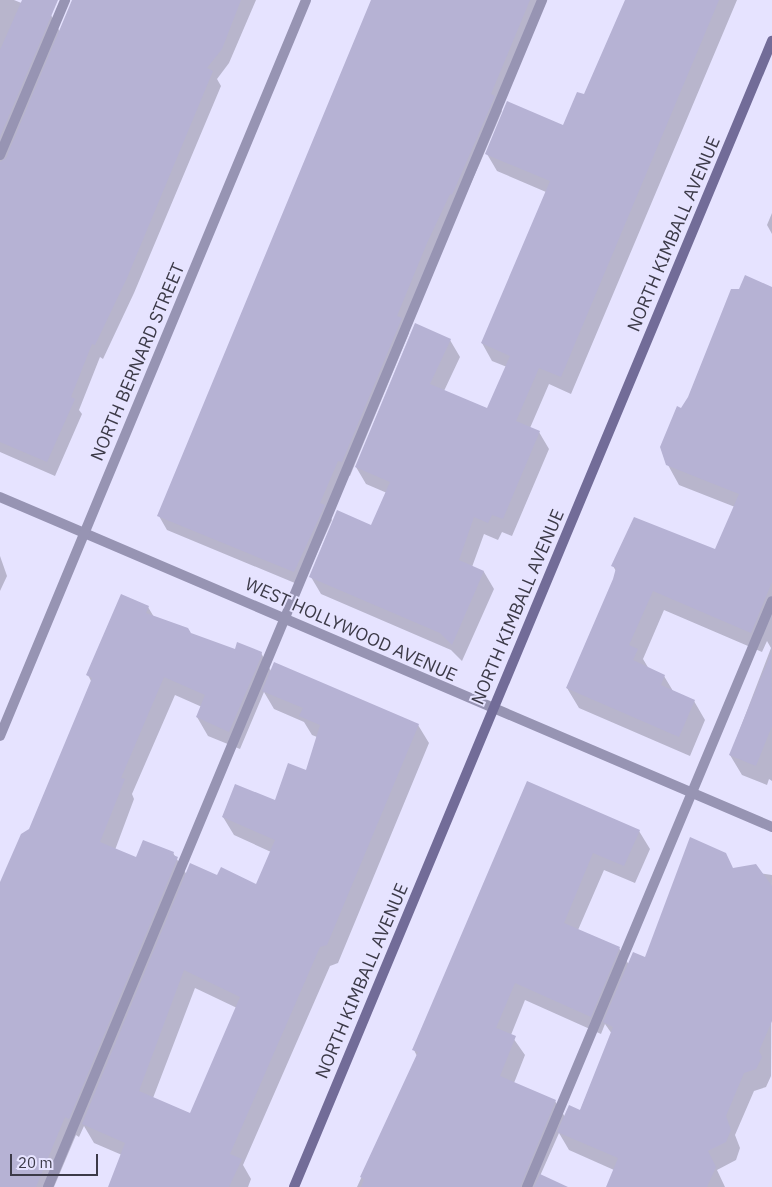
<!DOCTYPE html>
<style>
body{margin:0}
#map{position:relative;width:772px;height:1187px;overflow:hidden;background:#e6e3ff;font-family:"IBM Plex Sans",sans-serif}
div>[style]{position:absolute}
.shadow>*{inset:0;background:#0003}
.building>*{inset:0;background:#b6b2d4}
.lane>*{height:10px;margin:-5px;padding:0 5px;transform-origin:5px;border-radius:5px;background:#9794b3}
.street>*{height:10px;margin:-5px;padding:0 5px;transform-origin:5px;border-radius:5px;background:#9794b3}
.secondary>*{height:10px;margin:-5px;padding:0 5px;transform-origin:5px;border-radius:5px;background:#726c98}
span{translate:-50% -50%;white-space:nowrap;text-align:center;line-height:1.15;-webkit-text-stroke:4px #e6e3ff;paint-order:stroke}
.street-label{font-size:18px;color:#3c3a48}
.scale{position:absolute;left:10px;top:1154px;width:88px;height:22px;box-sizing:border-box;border:2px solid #3c3a48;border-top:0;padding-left:6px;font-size:15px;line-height:18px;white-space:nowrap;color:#3c3a48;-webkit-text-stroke:4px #e6e3ff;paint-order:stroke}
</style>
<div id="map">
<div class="shadow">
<i style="clip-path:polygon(0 0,14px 0,51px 15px,60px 32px,82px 0,256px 0,229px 63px,217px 79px,221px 86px,134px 293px,103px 359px,100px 357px,79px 410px,82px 414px,55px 476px,0 452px)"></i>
<i style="clip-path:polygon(374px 0,544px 0,499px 106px,502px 111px,480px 163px,406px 327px,409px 333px,350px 476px,346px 474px,329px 514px,332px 520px,302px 586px,167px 530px,159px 516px)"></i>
<i style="clip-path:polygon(626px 0,737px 0,571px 394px,549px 384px,530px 428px,539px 432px,549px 449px,512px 536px,502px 532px,498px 540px,484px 534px,472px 567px,484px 572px,494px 589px,462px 661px,451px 650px,321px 594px,311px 577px,372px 527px,387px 493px,366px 484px,356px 467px,450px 340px,460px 357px,444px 391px,488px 409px,507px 367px,492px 361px,482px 343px,546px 192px,497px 171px,487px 154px,564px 127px,584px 96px)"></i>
<i style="clip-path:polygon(772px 213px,772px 234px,767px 225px)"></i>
<i style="clip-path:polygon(772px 288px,772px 781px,769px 779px,767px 785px,742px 775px,730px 755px,771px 648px,767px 641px,762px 652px,664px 610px,643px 659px,649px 669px,664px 676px,673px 691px,694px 701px,705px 720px,690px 756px,579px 708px,567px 688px,614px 579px,616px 571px,613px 566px,716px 551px,735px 507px,679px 485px,668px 465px,682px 410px)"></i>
<i style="clip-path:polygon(0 556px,7px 576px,0 591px)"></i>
<i style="clip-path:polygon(evenodd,148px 607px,154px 617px,191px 634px,235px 651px,261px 653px,271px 671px,418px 725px,429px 743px,338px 963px,330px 966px,243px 1165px,251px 1179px,248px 1187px,109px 1187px,122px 1155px,94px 1143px,84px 1126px,79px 1137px,76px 1135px,54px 1187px,0 1187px,0 886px,30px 830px,92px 683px,88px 675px,148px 607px,264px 692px,274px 709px,304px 722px,312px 735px,317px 737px,307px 772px,276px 801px,223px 817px,234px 835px,271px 852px,256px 886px,218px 876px,187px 875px,173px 853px,136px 858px,115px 850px,134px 799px,132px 794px,175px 695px,202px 707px,197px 717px,208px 736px,240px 749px,264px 692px,148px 607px,195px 988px,237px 1008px,191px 1114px,153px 1098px,195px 988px)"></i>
<i style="clip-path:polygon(evenodd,527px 783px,639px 831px,650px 849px,635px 883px,604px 870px,578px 930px,619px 948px,629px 965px,645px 959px,734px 869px,772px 875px,771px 1076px,766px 1087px,754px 1091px,735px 1135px,740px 1148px,736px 1160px,717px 1170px,725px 1187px,607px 1187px,614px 1170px,569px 1150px,559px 1133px,540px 1176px,565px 1187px,357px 1187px,417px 1056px,414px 1050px,527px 783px,525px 1000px,601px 1034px,605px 1024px,612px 1034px,580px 1111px,565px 1117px,555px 1101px,514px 1083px,525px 1055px,511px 1035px,525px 1000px)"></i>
</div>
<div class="building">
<i style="clip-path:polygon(22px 0,58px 0,0 137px,0 50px)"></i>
<i style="clip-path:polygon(72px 0,241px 0,222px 49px,207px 68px,213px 71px,127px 278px,95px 345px,92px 344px,71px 397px,75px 399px,47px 462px,0 442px,0 162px,6px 158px)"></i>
<i style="clip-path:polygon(371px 0,530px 0,491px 94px,495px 96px,452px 195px,450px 194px,427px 243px,397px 316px,402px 318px,342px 462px,338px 461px,320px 503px,325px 505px,294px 572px,157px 516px)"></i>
<i style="clip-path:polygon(625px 0,719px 0,561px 377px,539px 368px,516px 421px,540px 431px,503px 519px,492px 515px,488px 523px,474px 517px,459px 560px,484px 571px,452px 645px,440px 633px,309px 577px,337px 510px,371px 525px,390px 482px,355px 467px,415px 323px,451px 339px,430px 384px,487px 408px,510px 356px,481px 343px,550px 181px,485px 154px,507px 101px,563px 125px,577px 92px,584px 94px)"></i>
<i style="clip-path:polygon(745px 275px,772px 287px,772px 582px,751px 633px,653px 591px,629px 645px,638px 649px,633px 660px,665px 675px,661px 685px,695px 700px,679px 737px,566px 688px,613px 579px,616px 568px,611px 566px,634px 517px,715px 549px,739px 494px,666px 465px,660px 447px,677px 406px,681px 408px,688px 397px,731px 289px,739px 289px)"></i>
<i style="clip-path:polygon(121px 594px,149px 606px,146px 613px,188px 628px,191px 633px,235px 649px,237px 642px,262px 652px,261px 657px,229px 732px,196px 717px,205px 695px,164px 677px,121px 778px,125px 779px,100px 842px,136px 857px,143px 840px,174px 852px,173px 855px,178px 857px,69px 1119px,65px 1117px,36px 1187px,0 1187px,0 882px,21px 834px,29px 829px,92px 678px,86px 675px)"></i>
<i style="clip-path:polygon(771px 653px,772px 726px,756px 766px,729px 755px)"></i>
<i style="clip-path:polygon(evenodd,274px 662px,419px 724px,327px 945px,320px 947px,230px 1154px,242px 1159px,229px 1187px,108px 1187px,125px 1143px,82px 1124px,190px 863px,217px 875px,221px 867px,256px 884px,275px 840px,222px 817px,235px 784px,275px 800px,288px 763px,306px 770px,320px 725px,299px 716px,303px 708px,262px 691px,274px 662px,184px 970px,240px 997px,190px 1113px,139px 1091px,184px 970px)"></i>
<i style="clip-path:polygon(527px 781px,640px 830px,624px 866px,593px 853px,564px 923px,620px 947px,591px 1017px,515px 983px,496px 1028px,516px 1036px,500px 1076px,556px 1100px,520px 1187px,361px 1187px,364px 1179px,360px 1177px,418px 1052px,412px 1050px)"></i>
<i style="clip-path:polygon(690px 837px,726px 853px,733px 868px,756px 864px,772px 886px,772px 1021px,759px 1051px,762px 1057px,756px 1069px,744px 1073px,726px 1116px,731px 1130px,726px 1142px,708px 1151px,716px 1167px,707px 1187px,606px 1187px,618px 1158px,557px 1132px,569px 1105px,580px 1110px,613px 1027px,603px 1022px,633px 952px,645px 957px)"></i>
<i style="clip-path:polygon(540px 1174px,568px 1187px,534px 1187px)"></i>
</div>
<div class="lane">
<i style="left:0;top:155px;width:168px;rotate:-67.2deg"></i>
<i style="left:48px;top:1187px;width:1286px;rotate:-67.4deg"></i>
<i style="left:527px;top:1187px;width:635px;rotate:-67.31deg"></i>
</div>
<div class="street">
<i style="left:0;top:497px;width:840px;rotate:23.14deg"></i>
<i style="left:0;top:736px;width:797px;rotate:-67.42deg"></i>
</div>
<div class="secondary">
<i style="left:294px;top:1187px;width:1242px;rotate:-67.36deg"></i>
</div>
<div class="street-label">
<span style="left:674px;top:234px;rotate:-67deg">NORTH KIMBALL AVENUE</span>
<span style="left:138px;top:362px;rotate:-67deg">NORTH BERNARD STREET</span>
<span style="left:518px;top:607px;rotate:-67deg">NORTH KIMBALL AVENUE</span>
<span style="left:351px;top:630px;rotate:24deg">WEST HOLLYWOOD AVENUE</span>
<span style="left:362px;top:981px;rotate:-67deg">NORTH KIMBALL AVENUE</span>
</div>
<div class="scale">20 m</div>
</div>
